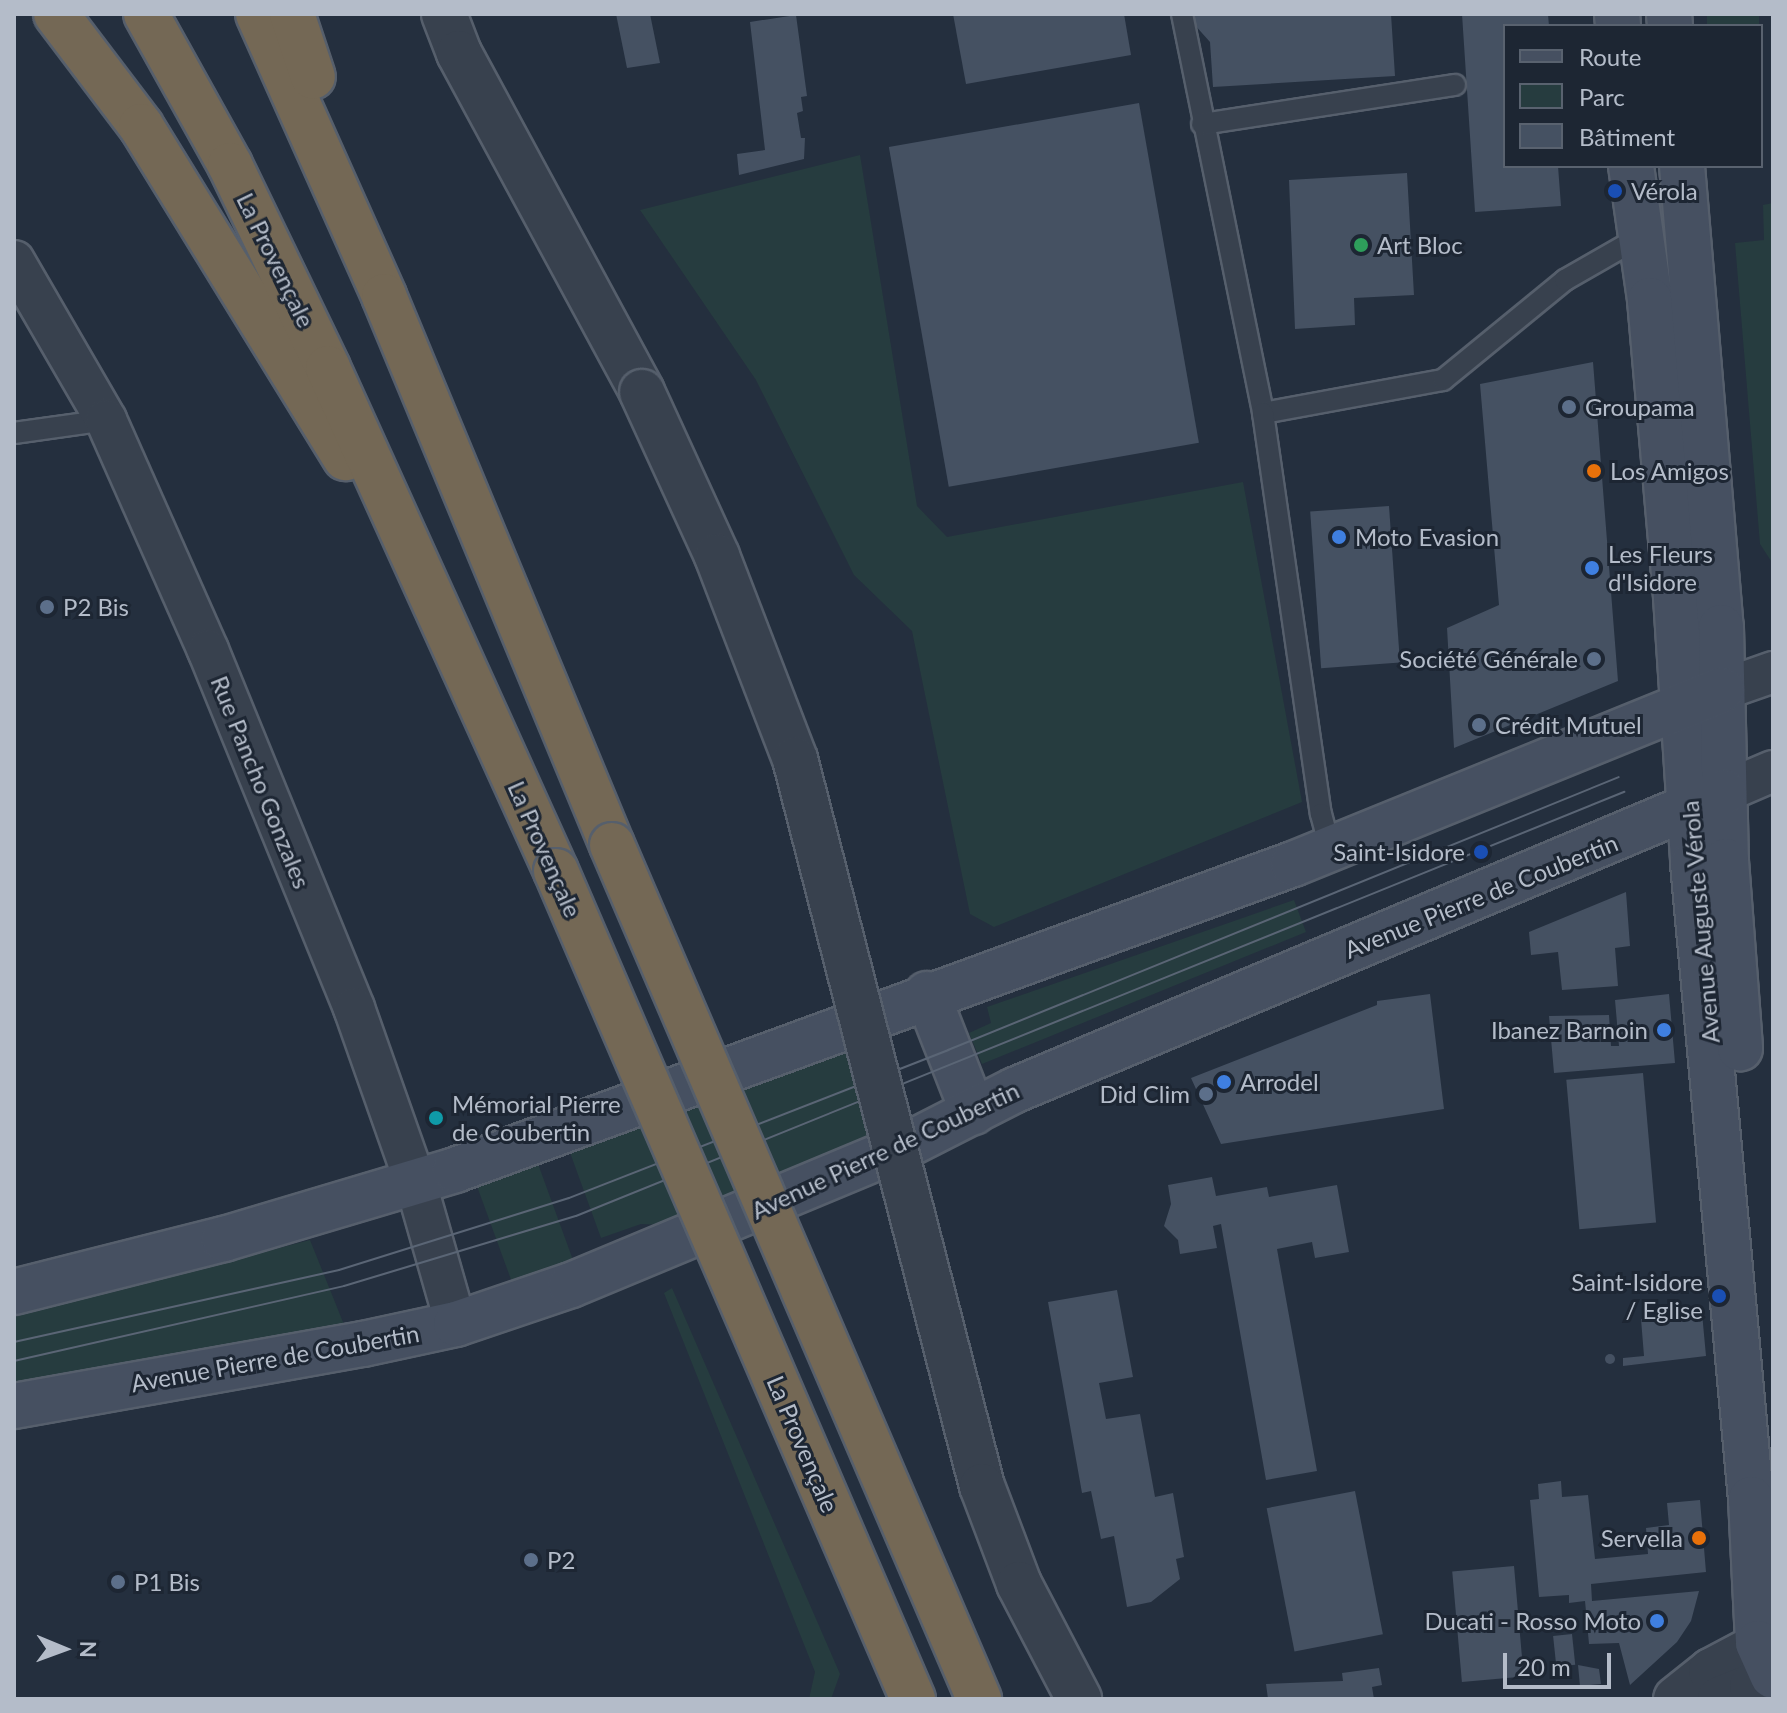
<!DOCTYPE html>
<meta charset="utf-8">
<style>
body{margin:0}
#map{position:relative;width:1787px;height:1713px;overflow:hidden;background:#242f3e;font-family:Lato,sans-serif}
div>[style]{position:absolute}
.green>*{inset:0;background:#263c3f;transform-origin:0 0}
.building>*{inset:0;background:#455162;transform-origin:0 0}
.round{border-radius:50%}
.roads{filter:drop-shadow(2px 0 #565f6c) drop-shadow(-2px 0 #565f6c) drop-shadow(0 2px #565f6c) drop-shadow(0 -2px #565f6c)}
.service>*{height:20px;margin:-10px;padding:0 10px;transform-origin:10px;border-radius:10px;background:#38414e}
.minor>*{height:40px;margin:-20px;padding:0 20px;transform-origin:20px;border-radius:20px;background:#38414e}
.tertiary>*{height:44px;margin:-22px;padding:0 22px;transform-origin:22px;border-radius:22px;background:#38414e}
.secondary>*{height:44px;margin:-22px;padding:0 22px;transform-origin:22px;border-radius:22px;background:#465061}
.motorway>*{height:44px;margin:-22px;padding:0 22px;transform-origin:22px;border-radius:22px;background:#746855}
.tram>*{height:2px;margin:-1px;padding:0 1px;transform-origin:1px;border-radius:1px;background:#5a6575}
.bridges{filter:drop-shadow(2px 0 #565f6c) drop-shadow(-2px 0 #565f6c) drop-shadow(0 2px #565f6c) drop-shadow(0 -2px #565f6c)}
.tertiary-bridge>*{height:44px;margin:-22px;padding:0 22px;transform-origin:22px;border-radius:22px;background:#38414e}
.motorway-bridge>*{height:44px;margin:-22px;padding:0 22px;transform-origin:22px;border-radius:22px;background:#746855}
.dots>*{width:22px;height:22px;translate:-50% -50%;box-sizing:border-box;border:4px solid #1d2633;border-radius:50%}
span{translate:-50% -50%;white-space:nowrap;text-align:center;line-height:1.15;-webkit-text-stroke:6px #1d2633;paint-order:stroke}
.poi-label{font-size:24px;color:#b4bcc9}
.left{translate:0 -50%;text-align:left}
.right{translate:-100% -50%;text-align:right}
.street-label{font-size:24px;color:#b4bcc9}
.frame{position:absolute;inset:0;border:16px solid #b4bcc9;pointer-events:none}
.legend{position:absolute;left:1503px;top:24px;width:260px;height:144px;box-sizing:border-box;background:#1d2633;border:2px solid #59626f;margin:0;padding:10px 14px;list-style:none;font-size:24px;color:#b4bcc9}
.legend li{display:flex;align-items:center;gap:16px;height:40px}
.legend b{width:40px;border:2px solid #59626f}
.north{position:absolute;left:24px;top:1609px;width:80px;height:80px;-webkit-text-stroke:6px #1d2633;paint-order:stroke;rotate:91deg;font-size:22px;font-weight:700;line-height:32px;text-align:center;color:#b4bcc9}
.north::after{content:'';display:block;margin:auto;width:28px;height:36px;background:#b4bcc9;clip-path:polygon(50% 0,100% 100%,50% 72%,0 100%)}
.scale{position:absolute;left:1503px;top:1653px;width:108px;height:36px;box-sizing:border-box;border:4px solid #b4bcc9;border-top:0;padding-left:10px;font-size:24px;line-height:28px;white-space:nowrap;color:#b4bcc9;-webkit-text-stroke:6px #1d2633;paint-order:stroke}
</style>
<div id="map">
<div class="green">
<i style="left:1707px;top:14px;width:52px;height:12px"></i>
<i style="clip-path:polygon(860px 155px,917px 506px,947px 537px,1243px 482px,1302px 802px,994px 927px,970px 914px,912px 631px,854px 575px,756px 380px,640px 210px)"></i>
<i style="clip-path:polygon(1773px 203px,1773px 564px,1760px 544px,1735px 243px,1764px 240px,1763px 205px)"></i>
<i style="clip-path:polygon(1294px 900px,1306px 932px,982px 1064px,969px 1033px,991px 1023px,987px 1007px)"></i>
<i style="clip-path:polygon(854px 1038px,883px 1133px,666px 1225px,641px 1224px,601px 1238px,568px 1147px)"></i>
<i style="left:537px;top:1161px;width:109px;height:65px;rotate:70deg"></i>
<i style="clip-path:polygon(310px 1240px,345px 1327px,14px 1387px,14px 1317px)"></i>
<i style="clip-path:polygon(672px 1288px,840px 1674px,831px 1699px,809px 1699px,815px 1672px,664px 1293px)"></i>
</div>
<div class="building">
<i style="clip-path:polygon(616px 14px,650px 14px,660px 63px,627px 68px)"></i>
<i style="clip-path:polygon(953px 14px,1124px 14px,1131px 55px,966px 84px)"></i>
<i style="clip-path:polygon(1185px 14px,1391px 14px,1395px 76px,1213px 87px,1210px 42px)"></i>
<i style="clip-path:polygon(1462px 14px,1548px 14px,1549px 26px,1505px 26px,1505px 166px,1558px 166px,1561px 206px,1475px 212px)"></i>
<i style="clip-path:polygon(796px 15px,807px 96px,801px 97px,803px 111px,797px 113px,801px 138px,805px 138px,804px 159px,739px 175px,737px 154px,765px 150px,750px 22px)"></i>
<i style="left:1139px;top:103px;width:345px;height:254px;rotate:80deg"></i>
<i style="clip-path:polygon(1407px 173px,1414px 295px,1354px 298px,1355px 325px,1295px 329px,1289px 180px)"></i>
<i style="clip-path:polygon(1593px 362px,1618px 681px,1454px 748px,1447px 628px,1499px 605px,1480px 384px)"></i>
<i style="left:1389px;top:506px;width:157px;height:79px;rotate:86deg"></i>
<i style="clip-path:polygon(1626px 892px,1630px 946px,1615px 948px,1618px 986px,1562px 990px,1558px 952px,1531px 955px,1529px 932px)"></i>
<i style="clip-path:polygon(1430px 994px,1444px 1109px,1221px 1144px,1191px 1078px,1377px 1005px,1377px 1001px)"></i>
<i style="clip-path:polygon(1669px 994px,1675px 1063px,1554px 1073px,1549px 1016px,1609px 1015px,1611px 1046px,1619px 1046px,1615px 1000px)"></i>
<i style="left:1643px;top:1073px;width:150px;height:77px;rotate:85deg"></i>
<i style="clip-path:polygon(1212px 1177px,1216px 1196px,1267px 1187px,1269px 1197px,1337px 1185px,1349px 1252px,1315px 1258px,1312px 1242px,1277px 1249px,1317px 1471px,1266px 1480px,1221px 1224px,1213px 1226px,1217px 1248px,1180px 1254px,1178px 1240px,1164px 1226px,1171px 1204px,1168px 1185px)"></i>
<i style="clip-path:polygon(1117px 1290px,1133px 1377px,1099px 1383px,1106px 1419px,1140px 1414px,1155px 1497px,1173px 1493px,1184px 1557px,1176px 1559px,1180px 1579px,1151px 1602px,1127px 1607px,1114px 1536px,1101px 1539px,1091px 1491px,1082px 1493px,1048px 1302px)"></i>
<i style="clip-path:polygon(1702px 1313px,1706px 1356px,1623px 1366px,1623px 1358px,1644px 1356px,1641px 1319px)"></i>
<i class="round" style="left:1605px;top:1354px;width:10px;height:10px"></i>
<i style="clip-path:polygon(1561px 1481px,1562px 1497px,1588px 1495px,1595px 1559px,1648px 1554px,1646px 1528px,1669px 1525px,1667px 1503px,1700px 1500px,1706px 1572px,1591px 1584px,1592px 1601px,1699px 1591px,1691px 1621px,1677px 1642px,1630px 1685px,1619px 1643px,1589px 1644px,1585px 1601px,1569px 1603px,1569px 1595px,1539px 1597px,1530px 1500px,1539px 1499px,1538px 1484px)"></i>
<i style="left:1355px;top:1491px;width:146px;height:90px;rotate:79deg"></i>
<i style="left:1514px;top:1566px;width:111px;height:62px;rotate:85deg"></i>
<i style="left:1572px;top:1634px;width:31px;height:19px;rotate:84deg"></i>
<i style="clip-path:polygon(1578px 1665px,1599px 1669px,1601px 1684px,1580px 1686px)"></i>
<i style="clip-path:polygon(1379px 1668px,1382px 1685px,1372px 1687px,1374px 1699px,1268px 1699px,1266px 1684px,1343px 1681px,1342px 1673px)"></i>
</div>
<div class="roads">
<div class="service">
<i style="left:1182px;top:14px;width:407px;rotate:78.5deg"></i>
<i style="left:1263px;top:413px;width:183px;rotate:-10.4deg"></i>
<i style="left:1443px;top:380px;width:158px;rotate:-39.3deg"></i>
<i style="left:1565px;top:280px;width:86px;rotate:-29.8deg"></i>
<i style="left:1202px;top:124px;width:256px;rotate:-8.8deg"></i>
<i style="left:1263px;top:413px;width:405px;rotate:81.8deg"></i>
<i style="left:1321px;top:814px;width:35px;rotate:75deg"></i>
<i style="left:14px;top:433px;width:93px;rotate:-8deg"></i>
</div>
<div class="minor">
<i style="left:14px;top:261px;width:184px;rotate:59.9deg"></i>
<i style="left:106px;top:420px;width:252px;rotate:66.1deg"></i>
<i style="left:208px;top:650px;width:387px;rotate:67.8deg"></i>
<i style="left:354px;top:1008px;width:187px;rotate:70.6deg"></i>
<i style="left:416px;top:1184px;width:146px;rotate:74.1deg"></i>
<i style="left:1722px;top:690px;width:54px;rotate:-19.4deg"></i>
<i style="left:1724px;top:792px;width:53px;rotate:-23.2deg"></i>
</div>
<div class="tertiary">
<i style="left:444px;top:14px;width:42px;rotate:69deg"></i>
<i style="left:459px;top:53px;width:385px;rotate:61.6deg"></i>
<i style="left:1676px;top:1699px;width:45px;rotate:-38.7deg"></i>
<i style="left:1711px;top:1671px;width:70px;rotate:-28deg"></i>
<i style="left:1720px;top:1699px;width:35px;rotate:-22deg"></i>
<i style="left:1752px;top:1686px;width:29px;rotate:-44deg"></i>
</div>
<div class="secondary">
<i style="left:1617px;top:14px;width:12px;rotate:85deg"></i>
<i style="left:1669px;top:14px;width:12px;rotate:85deg"></i>
<i style="left:1631px;top:166px;width:135px;rotate:81.9deg"></i>
<i style="left:1650px;top:300px;width:298px;rotate:85deg"></i>
<i style="left:1676px;top:597px;width:267px;rotate:86.3deg"></i>
<i style="left:1693px;top:863px;width:639px;rotate:84.79deg"></i>
<i style="left:1751px;top:1499px;width:144px;rotate:87.2deg"></i>
<i style="left:1758px;top:1643px;width:36px;rotate:66deg"></i>
<i style="left:1682px;top:166px;width:463px;rotate:85.2deg"></i>
<i style="left:1721px;top:627px;width:234px;rotate:88.8deg"></i>
<i style="left:1726px;top:861px;width:188px;rotate:85.7deg"></i>
<i style="left:927px;top:994px;width:127px;rotate:68.7deg"></i>
<i style="left:14px;top:1292px;width:217px;rotate:-14.2deg"></i>
<i style="left:224px;top:1239px;width:241px;rotate:-16.6deg"></i>
<i style="left:455px;top:1170px;width:892px;rotate:-20.06deg"></i>
<i style="left:1293px;top:864px;width:463px;rotate:-22.1deg"></i>
<i style="left:14px;top:1406px;width:354px;rotate:-10.1deg"></i>
<i style="left:363px;top:1344px;width:95px;rotate:-12.1deg"></i>
<i style="left:456px;top:1324px;width:121px;rotate:-18.7deg"></i>
<i style="left:571px;top:1285px;width:362px;rotate:-22.6deg"></i>
<i style="left:905px;top:1146px;width:123px;rotate:-27deg"></i>
<i style="left:1015px;top:1090px;width:769px;rotate:-22.8deg"></i>
</div>
<div class="motorway">
<i style="left:56px;top:14px;width:141px;rotate:52.8deg"></i>
<i style="left:141px;top:126px;width:390px;rotate:58.4deg"></i>
<i style="left:146px;top:14px;width:173px;rotate:60.9deg"></i>
<i style="left:230px;top:165px;width:225px;rotate:64.2deg"></i>
<i style="left:328px;top:368px;width:552px;rotate:65.62deg"></i>
<i style="left:258px;top:14px;width:309px;rotate:65.9deg"></i>
<i style="left:384px;top:296px;width:594px;rotate:67.45deg"></i>
<i style="left:292px;top:14px;width:66px;rotate:71.6deg"></i>
</div>
</div>
<div class="tram">
<i style="left:14px;top:1342px;width:333px;rotate:-12.5deg"></i>
<i style="left:339px;top:1270px;width:241px;rotate:-17.4deg"></i>
<i style="left:569px;top:1198px;width:407px;rotate:-21.3deg"></i>
<i style="left:948px;top:1050px;width:724px;rotate:-22.14deg"></i>
<i style="left:14px;top:1361px;width:338px;rotate:-12.8deg"></i>
<i style="left:344px;top:1286px;width:242px;rotate:-16.8deg"></i>
<i style="left:576px;top:1216px;width:1131px;rotate:-22.03deg"></i>
</div>
<div class="bridges">
<div class="tertiary-bridge">
<i style="left:642px;top:392px;width:180px;rotate:65.4deg"></i>
<i style="left:717px;top:556px;width:217px;rotate:69deg"></i>
<i style="left:795px;top:759px;width:751px;rotate:75.58deg"></i>
<i style="left:982px;top:1486px;width:105px;rotate:69.3deg"></i>
<i style="left:1019px;top:1584px;width:130px;rotate:62.4deg"></i>
</div>
<div class="motorway-bridge">
<i style="left:612px;top:845px;width:930px;rotate:66.74deg"></i>
<i style="left:556px;top:871px;width:902px;rotate:66.68deg"></i>
</div>
</div>
<div class="dots">
<i style="left:1615px;top:191px;background:#1a4fb4"></i>
<i style="left:1361px;top:245px;background:#2e9e5b"></i>
<i style="left:1569px;top:407px;background:#5c6f8a"></i>
<i style="left:1594px;top:471px;background:#e8710a"></i>
<i style="left:1339px;top:537px;background:#3f7fe0"></i>
<i style="left:1592px;top:568px;background:#3f7fe0"></i>
<i style="left:47px;top:607px;background:#5c6f8a"></i>
<i style="left:1594px;top:659px;background:#5c6f8a"></i>
<i style="left:1479px;top:725px;background:#5c6f8a"></i>
<i style="left:1481px;top:852px;background:#1a4fb4"></i>
<i style="left:1664px;top:1030px;background:#3f7fe0"></i>
<i style="left:1224px;top:1082px;background:#3f7fe0"></i>
<i style="left:1206px;top:1094px;background:#5c6f8a"></i>
<i style="left:436px;top:1118px;background:#0f9aa8"></i>
<i style="left:1719px;top:1296px;background:#1a4fb4"></i>
<i style="left:1699px;top:1538px;background:#e8710a"></i>
<i style="left:531px;top:1560px;background:#5c6f8a"></i>
<i style="left:118px;top:1582px;background:#5c6f8a"></i>
<i style="left:1657px;top:1621px;background:#3f7fe0"></i>
</div>
<div class="poi-label">
<span class="left" style="left:1631px;top:191px">Vérola</span>
<span class="left" style="left:1377px;top:245px">Art Bloc</span>
<span class="left" style="left:1585px;top:407px">Groupama</span>
<span class="left" style="left:1610px;top:471px">Los Amigos</span>
<span class="left" style="left:1355px;top:537px">Moto Evasion</span>
<span class="left" style="left:1608px;top:568px">Les Fleurs<br>d'Isidore</span>
<span class="left" style="left:63px;top:607px">P2 Bis</span>
<span class="right" style="left:1578px;top:659px">Société Générale</span>
<span class="left" style="left:1495px;top:725px">Crédit Mutuel</span>
<span class="right" style="left:1465px;top:852px">Saint-Isidore</span>
<span class="right" style="left:1648px;top:1030px">Ibanez Barnoin</span>
<span class="left" style="left:1240px;top:1082px">Arrodel</span>
<span class="right" style="left:1190px;top:1094px">Did Clim</span>
<span class="left" style="left:452px;top:1118px">Mémorial Pierre<br>de Coubertin</span>
<span class="right" style="left:1703px;top:1296px">Saint-Isidore<br>/ Eglise</span>
<span class="right" style="left:1683px;top:1538px">Servella</span>
<span class="left" style="left:547px;top:1560px">P2</span>
<span class="left" style="left:134px;top:1582px">P1 Bis</span>
<span class="right" style="left:1641px;top:1621px">Ducati - Rosso Moto</span>
</div>
<div class="street-label">
<span style="left:276px;top:260px;rotate:64deg">La Provençale</span>
<span style="left:261px;top:782px;rotate:68deg">Rue Pancho Gonzales</span>
<span style="left:545px;top:849px;rotate:66deg">La Provençale</span>
<span style="left:1481px;top:896px;rotate:-22deg">Avenue Pierre de Coubertin</span>
<span style="left:1700px;top:922px;rotate:-95deg">Avenue Auguste Vérola</span>
<span style="left:885px;top:1150px;rotate:-25deg">Avenue Pierre de Coubertin</span>
<span style="left:275px;top:1358px;rotate:-10deg">Avenue Pierre de Coubertin</span>
<span style="left:803px;top:1444px;rotate:67deg">La Provençale</span>
</div>
<div class="frame"></div>
<ul class="legend">
<li><b style="height:10px;background:#465061"></b>Route</li>
<li><b style="height:22px;background:#263c3f"></b>Parc</li>
<li><b style="height:22px;background:#455162"></b>Bâtiment</li>
</ul>
<div class="north">N</div>
<div class="scale">20 m</div>
</div>
